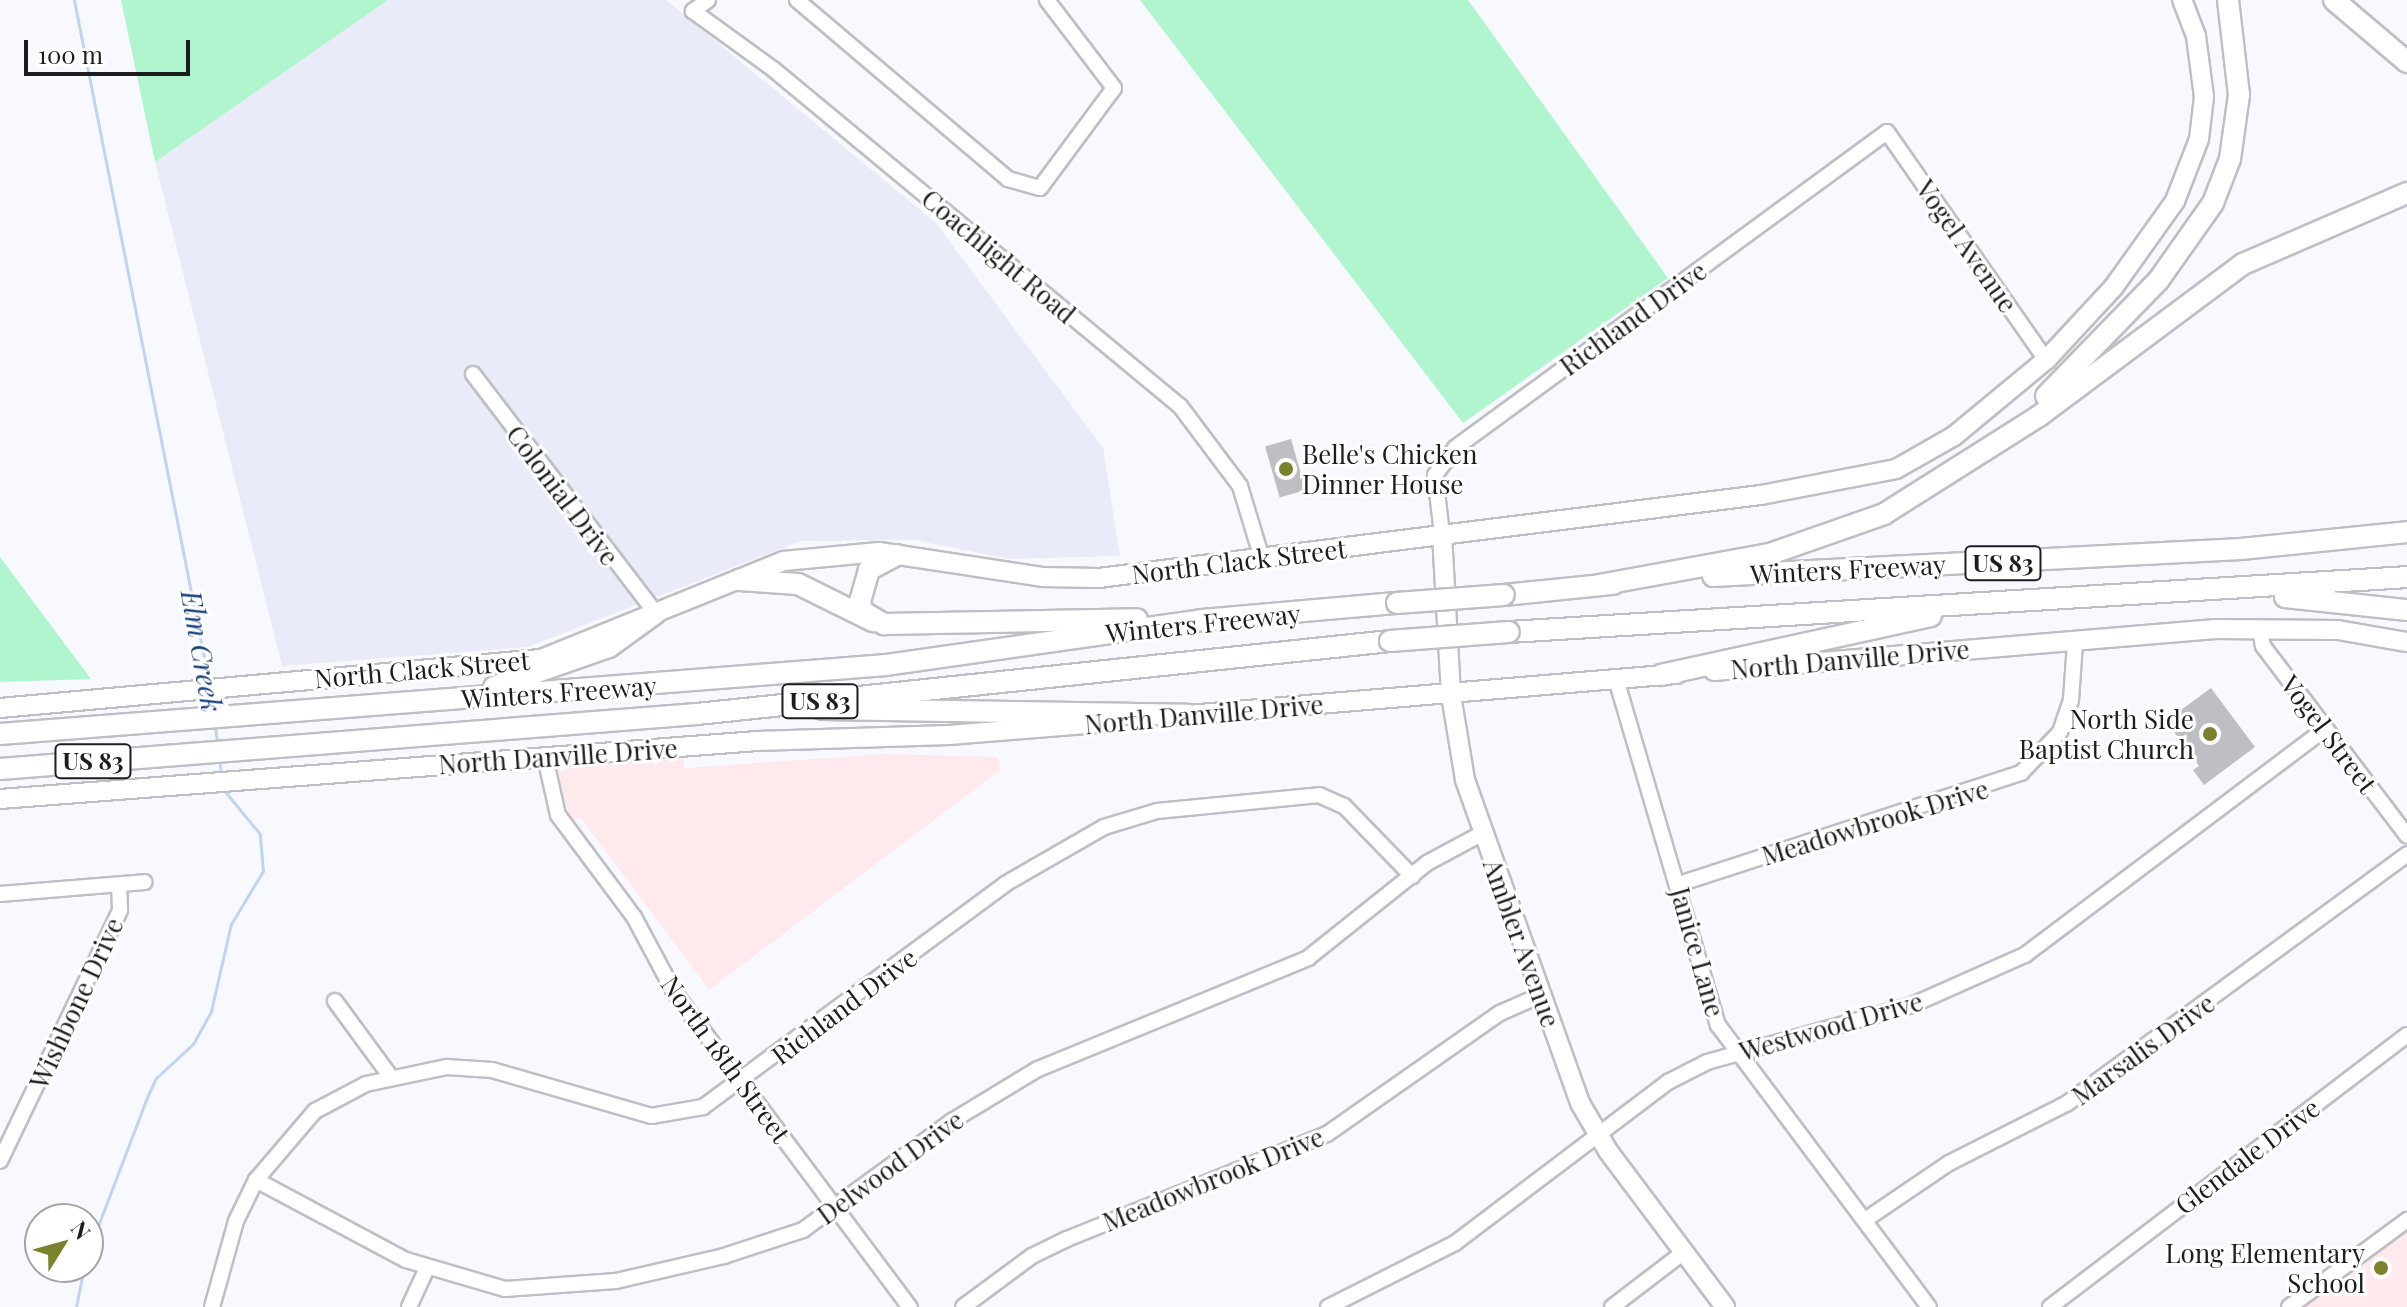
<!DOCTYPE html>
<style>
body{margin:0}
#map{position:relative;width:2407px;height:1307px;overflow:hidden;background:#f8f9fe;font-family:"Playfair Display",serif}
div>[style]{position:absolute}
.built>*{inset:0;background:#e9ecf8}
.industrial>*{inset:0;background:#fee9ed}
.education>*{inset:0;background:#ffe9ec}
.green>*{inset:0;background:#b1f5ce}
.stream>*{height:3px;margin:-1.5px;padding:0 1.5px;transform-origin:1.5px;border-radius:1.5px;background:#c0d4f1}
.building>*{inset:0;background:#bebec3;transform-origin:0 0}
.roads{filter:drop-shadow(2px 0 #bebfc4) drop-shadow(-2px 0 #bebfc4) drop-shadow(0 2px #bebfc4) drop-shadow(0 -2px #bebfc4)}
.minor>*{height:14px;margin:-7px;padding:0 7px;transform-origin:7px;border-radius:7px;background:#fff}
.major>*{height:18px;margin:-9px;padding:0 9px;transform-origin:9px;border-radius:9px;background:#fff}
.highway>*{height:20px;margin:-10px;padding:0 10px;transform-origin:10px;border-radius:10px;background:#fff}
.bridges{filter:drop-shadow(2px 0 #bebfc4) drop-shadow(-2px 0 #bebfc4) drop-shadow(0 2px #bebfc4) drop-shadow(0 -2px #bebfc4)}
.highway-bridge>*{height:20px;margin:-10px;padding:0 10px;transform-origin:10px;border-radius:10px;background:#fff}
.dots>*{width:22px;height:22px;translate:-50% -50%;box-sizing:border-box;border:4px solid #fff;border-radius:50%}
span{translate:-50% -50%;white-space:nowrap;text-align:center;line-height:1.15;-webkit-text-stroke:6px #fff;paint-order:stroke}
.shield-label span{padding:2px 6px;background:#fff;border:2px solid;border-radius:6px;-webkit-text-stroke-width:0}
.shield-label{font-size:24px;color:#1d1d1f;font-weight:700}
.street-label{font-size:26px;color:#1d1d1f}
.poi-label{font-size:26px;color:#1d1d1f}
.left{translate:0 -50%;text-align:left}
.right{translate:-100% -50%;text-align:right}
.water-label{font-size:28px;color:#14417e;font-style:italic}
.north{position:absolute;left:24px;top:1203px;width:80px;height:80px;box-sizing:border-box;background:#fff;border:2px solid #a5a5a5;border-radius:50%;rotate:53deg;font-size:22px;font-weight:700;line-height:32px;text-align:center;color:#1d1d1f}
.north::after{content:'';display:block;margin:auto;width:28px;height:36px;background:#7b822d;clip-path:polygon(50% 0,100% 100%,50% 72%,0 100%)}
.scale{position:absolute;left:24px;top:40px;width:166px;height:36px;box-sizing:border-box;border:4px solid #1d1d1f;border-top:0;padding-left:10px;font-size:24px;line-height:28px;white-space:nowrap;color:#1d1d1f;-webkit-text-stroke:6px #fff;paint-order:stroke}
</style>
<div id="map">
<div class="built">
<i style="clip-path:polygon(388px 0,666px 0,936px 223px,1103px 448px,1120px 556px,1009px 559px,915px 540px,801px 541px,528px 647px,282px 666px,155px 162px)"></i>
</div>
<div class="industrial">
<i style="clip-path:polygon(682px 754px,685px 768px,885px 754px,998px 757px,1000px 770px,709px 990px,581px 818px,571px 820px,554px 771px,563px 762px)"></i>
</div>
<div class="education">
<i style="clip-path:polygon(2407px 1229px,2407px 1307px,2303px 1307px)"></i>
</div>
<div class="green">
<i style="clip-path:polygon(121px 0,388px 0,155px 162px)"></i>
<i style="clip-path:polygon(1140px 0,1468px 0,1668px 278px,1463px 423px)"></i>
<i style="clip-path:polygon(0 557px,91px 679px,0 682px)"></i>
</div>
<div class="stream">
<i style="left:74px;top:0;width:696px;rotate:78.82deg"></i>
<i style="left:210px;top:694px;width:17px;rotate:80deg"></i>
<i style="left:215px;top:726px;width:16px;rotate:83deg"></i>
<i style="left:219px;top:758px;width:16px;rotate:83deg"></i>
<i style="left:88px;top:1252px;width:168px;rotate:-69.1deg"></i>
<i style="left:148px;top:1095px;width:19px;rotate:-65deg"></i>
<i style="left:156px;top:1078px;width:50px;rotate:-42.6deg"></i>
<i style="left:193px;top:1044px;width:38px;rotate:-61deg"></i>
<i style="left:211px;top:1011px;width:89px;rotate:-77.1deg"></i>
<i style="left:231px;top:924px;width:62px;rotate:-58.9deg"></i>
<i style="left:263px;top:871px;width:37px;rotate:-95deg"></i>
<i style="left:260px;top:834px;width:58px;rotate:-129.4deg"></i>
<i style="left:76px;top:1307px;width:41px;rotate:-78.7deg"></i>
</div>
<div class="building">
<i style="left:1291px;top:439px;width:53px;height:27px;rotate:74deg"></i>
<i style="clip-path:polygon(2211px 688px,2255px 747px,2204px 785px,2193px 770px,2199px 766px,2166px 721px)"></i>
</div>
<div class="roads">
<div class="minor">
<i style="left:708px;top:0;width:19px;rotate:144deg"></i>
<i style="left:693px;top:11px;width:99px;rotate:35.9deg"></i>
<i style="left:773px;top:69px;width:528px;rotate:39.63deg"></i>
<i style="left:1180px;top:406px;width:100px;rotate:53.1deg"></i>
<i style="left:1240px;top:486px;width:76px;rotate:73.2deg"></i>
<i style="left:797px;top:0;width:277px;rotate:40.3deg"></i>
<i style="left:1008px;top:179px;width:33px;rotate:16deg"></i>
<i style="left:1040px;top:188px;width:124px;rotate:-53.5deg"></i>
<i style="left:1114px;top:88px;width:111px;rotate:-127.3deg"></i>
<i style="left:473px;top:374px;width:301px;rotate:52.6deg"></i>
<i style="left:1442px;top:534px;width:59px;rotate:-96.8deg"></i>
<i style="left:1435px;top:475px;width:34px;rotate:-53deg"></i>
<i style="left:1455px;top:448px;width:535px;rotate:-36.18deg"></i>
<i style="left:1887px;top:132px;width:278px;rotate:55.1deg"></i>
<i style="left:2260px;top:628px;width:18px;rotate:81deg"></i>
<i style="left:2263px;top:646px;width:238px;rotate:52.8deg"></i>
<i style="left:1616px;top:679px;width:361px;rotate:73.6deg"></i>
<i style="left:1718px;top:1025px;width:352px;rotate:53.2deg"></i>
<i style="left:545px;top:757px;width:59px;rotate:77.4deg"></i>
<i style="left:558px;top:815px;width:127px;rotate:53.3deg"></i>
<i style="left:634px;top:917px;width:85px;rotate:61.9deg"></i>
<i style="left:674px;top:992px;width:394px;rotate:53.2deg"></i>
<i style="left:1679px;top:884px;width:360px;rotate:-18deg"></i>
<i style="left:2021px;top:773px;width:57px;rotate:-46.4deg"></i>
<i style="left:2060px;top:732px;width:34px;rotate:-71deg"></i>
<i style="left:2071px;top:700px;width:57px;rotate:-86deg"></i>
<i style="left:0;top:894px;width:145px;rotate:-4.7deg"></i>
<i style="left:335px;top:1001px;width:93px;rotate:53.7deg"></i>
<i style="left:0;top:1161px;width:278px;rotate:-64.4deg"></i>
<i style="left:120px;top:910px;width:24px;rotate:-92deg"></i>
<i style="left:256px;top:1180px;width:170px;rotate:28.1deg"></i>
<i style="left:406px;top:1260px;width:103px;rotate:16.3deg"></i>
<i style="left:505px;top:1289px;width:111px;rotate:-4.1deg"></i>
<i style="left:616px;top:1281px;width:111px;rotate:-13deg"></i>
<i style="left:724px;top:1256px;width:83px;rotate:-18.2deg"></i>
<i style="left:803px;top:1230px;width:185px;rotate:-36.2deg"></i>
<i style="left:952px;top:1121px;width:100px;rotate:-31.2deg"></i>
<i style="left:1038px;top:1069px;width:292px;rotate:-22.3deg"></i>
<i style="left:1308px;top:958px;width:152px;rotate:-38.6deg"></i>
<i style="left:1427px;top:863px;width:64px;rotate:-28.2deg"></i>
<i style="left:1865px;top:1220px;width:102px;rotate:-34.2deg"></i>
<i style="left:1949px;top:1163px;width:131px;rotate:-26.8deg"></i>
<i style="left:2066px;top:1104px;width:423px;rotate:-36.2deg"></i>
<i style="left:212px;top:1307px;width:89px;rotate:-74.4deg"></i>
<i style="left:236px;top:1221px;width:46px;rotate:-64deg"></i>
<i style="left:256px;top:1180px;width:91px;rotate:-49.5deg"></i>
<i style="left:315px;top:1111px;width:58px;rotate:-27.9deg"></i>
<i style="left:366px;top:1084px;width:83px;rotate:-11.9deg"></i>
<i style="left:447px;top:1067px;width:45px;rotate:3.8deg"></i>
<i style="left:492px;top:1070px;width:166px;rotate:16.1deg"></i>
<i style="left:651px;top:1116px;width:53px;rotate:-9.8deg"></i>
<i style="left:703px;top:1107px;width:375px;rotate:-36.4deg"></i>
<i style="left:1005px;top:884px;width:114px;rotate:-29.9deg"></i>
<i style="left:1104px;top:827px;width:55px;rotate:-16.8deg"></i>
<i style="left:1157px;top:811px;width:163px;rotate:-5.6deg"></i>
<i style="left:1319px;top:795px;width:27px;rotate:24deg"></i>
<i style="left:1344px;top:806px;width:98px;rotate:45.8deg"></i>
<i style="left:409px;top:1307px;width:43px;rotate:-65.2deg"></i>
<i style="left:963px;top:1307px;width:86px;rotate:-36.5deg"></i>
<i style="left:1032px;top:1256px;width:39px;rotate:-26deg"></i>
<i style="left:1067px;top:1239px;width:280px;rotate:-22deg"></i>
<i style="left:1327px;top:1134px;width:211px;rotate:-35deg"></i>
<i style="left:1500px;top:1013px;width:45px;rotate:-23.7deg"></i>
<i style="left:1328px;top:1307px;width:142px;rotate:-26.7deg"></i>
<i style="left:1455px;top:1243px;width:267px;rotate:-37.1deg"></i>
<i style="left:1668px;top:1082px;width:44px;rotate:-27.1deg"></i>
<i style="left:1707px;top:1062px;width:213px;rotate:-15.5deg"></i>
<i style="left:1912px;top:1005px;width:124px;rotate:-23.9deg"></i>
<i style="left:2025px;top:955px;width:376px;rotate:-37deg"></i>
<i style="left:1612px;top:1307px;width:91px;rotate:-37.4deg"></i>
<i style="left:2050px;top:1307px;width:449px;rotate:-37.3deg"></i>
<i style="left:2289px;top:1307px;width:147px;rotate:-36.4deg"></i>
</div>
<div class="major">
<i style="left:1442px;top:534px;width:161px;rotate:86.8deg"></i>
<i style="left:1451px;top:695px;width:86px;rotate:80.6deg"></i>
<i style="left:1465px;top:780px;width:343px;rotate:70.4deg"></i>
<i style="left:1580px;top:1103px;width:56px;rotate:59.7deg"></i>
<i style="left:1608px;top:1151px;width:195px;rotate:53.1deg"></i>
<i style="left:1714px;top:671px;width:504px;rotate:-4.78deg"></i>
<i style="left:2216px;top:629px;width:122px;rotate:0.5deg"></i>
<i style="left:2338px;top:630px;width:70px;rotate:9.9deg"></i>
<i style="left:0;top:708px;width:543px;rotate:-5.18deg"></i>
<i style="left:541px;top:659px;width:262px;rotate:-22deg"></i>
<i style="left:784px;top:561px;width:95px;rotate:-5.4deg"></i>
<i style="left:879px;top:552px;width:165px;rotate:8.7deg"></i>
<i style="left:1042px;top:577px;width:57px;rotate:1deg"></i>
<i style="left:1099px;top:578px;width:667px;rotate:-7.15deg"></i>
<i style="left:1761px;top:495px;width:137px;rotate:-10.9deg"></i>
<i style="left:1896px;top:469px;width:67px;rotate:-29.6deg"></i>
<i style="left:1954px;top:436px;width:119px;rotate:-39.6deg"></i>
<i style="left:2046px;top:360px;width:98px;rotate:-47.1deg"></i>
<i style="left:2113px;top:288px;width:107px;rotate:-54.5deg"></i>
<i style="left:2175px;top:201px;width:66px;rotate:-68.8deg"></i>
<i style="left:2199px;top:139px;width:42px;rotate:-83.2deg"></i>
<i style="left:2204px;top:97px;width:62px;rotate:-97.5deg"></i>
<i style="left:2196px;top:36px;width:39px;rotate:-111deg"></i>
<i style="left:1176px;top:716px;width:502px;rotate:-4.8deg"></i>
<i style="left:0;top:799px;width:759px;rotate:-4.38deg"></i>
<i style="left:757px;top:741px;width:192px;rotate:-1.8deg"></i>
<i style="left:949px;top:735px;width:162px;rotate:-4.6deg"></i>
</div>
<div class="highway">
<i style="left:2334px;top:0;width:96px;rotate:40.3deg"></i>
<i style="left:2046px;top:396px;width:161px;rotate:-45.8deg"></i>
<i style="left:2158px;top:281px;width:95px;rotate:-54.8deg"></i>
<i style="left:2213px;top:203px;width:47px;rotate:-68.9deg"></i>
<i style="left:2230px;top:159px;width:65px;rotate:-82deg"></i>
<i style="left:2239px;top:95px;width:96px;rotate:-96.6deg"></i>
<i style="left:897px;top:555px;width:32px;rotate:152deg"></i>
<i style="left:869px;top:570px;width:32px;rotate:106deg"></i>
<i style="left:860px;top:601px;width:10px;rotate:79deg"></i>
<i style="left:862px;top:611px;width:26px;rotate:31deg"></i>
<i style="left:884px;top:624px;width:253px;rotate:-1.1deg"></i>
<i style="left:1713px;top:576px;width:529px;rotate:-2.93deg"></i>
<i style="left:2241px;top:549px;width:167px;rotate:-5.8deg"></i>
<i style="left:739px;top:580px;width:59px;rotate:3.9deg"></i>
<i style="left:798px;top:584px;width:84px;rotate:26.3deg"></i>
<i style="left:1599px;top:585px;width:174px;rotate:-10.3deg"></i>
<i style="left:1770px;top:554px;width:121px;rotate:-19.3deg"></i>
<i style="left:1884px;top:514px;width:183px;rotate:-32.3deg"></i>
<i style="left:2039px;top:416px;width:254px;rotate:-36.7deg"></i>
<i style="left:2243px;top:264px;width:179px;rotate:-23.4deg"></i>
<i style="left:1504px;top:595px;width:110px;rotate:-5.8deg"></i>
<i style="left:2285px;top:597px;width:123px;rotate:6.1deg"></i>
<i style="left:1509px;top:632px;width:900px;rotate:-3.5deg"></i>
<i style="left:1661px;top:675px;width:276px;rotate:-12.3deg"></i>
<i style="left:494px;top:687px;width:122px;rotate:-19.2deg"></i>
<i style="left:609px;top:647px;width:58px;rotate:-35.9deg"></i>
<i style="left:822px;top:709px;width:366px;rotate:0.9deg"></i>
<i style="left:0;top:734px;width:889px;rotate:-4.45deg"></i>
<i style="left:886px;top:665px;width:318px;rotate:-8.1deg"></i>
<i style="left:1201px;top:620px;width:197px;rotate:-5deg"></i>
<i style="left:0;top:769px;width:699px;rotate:-4.51deg"></i>
<i style="left:697px;top:714px;width:697px;rotate:-6.01deg"></i>
</div>
</div>
<div class="bridges">
<div class="highway-bridge">
<i style="left:1397px;top:603px;width:107px;rotate:-4.3deg"></i>
<i style="left:1390px;top:641px;width:119px;rotate:-4.3deg"></i>
</div>
</div>
<div class="dots">
<i style="left:1286px;top:469px;background:#7b822d"></i>
<i style="left:2210px;top:734px;background:#7b822d"></i>
<i style="left:2381px;top:1268px;background:#7b822d"></i>
</div>
<div class="shield-label">
<span style="left:2003px;top:563px">US 83</span>
<span style="left:820px;top:701px">US 83</span>
<span style="left:93px;top:761px">US 83</span>
</div>
<div class="street-label">
<span style="left:1967px;top:246px;rotate:55deg">Vogel Avenue</span>
<span style="left:999px;top:256px;rotate:40deg">Coachlight Road</span>
<span style="left:1633px;top:318px;rotate:-36deg">Richland Drive</span>
<span style="left:563px;top:495px;rotate:53deg">Colonial Drive</span>
<span style="left:1239px;top:561px;rotate:-7deg">North Clack Street</span>
<span style="left:1848px;top:569px;rotate:-3deg">Winters Freeway</span>
<span style="left:1203px;top:623px;rotate:-6deg">Winters Freeway</span>
<span style="left:1850px;top:659px;rotate:-5deg">North Danville Drive</span>
<span style="left:422px;top:669px;rotate:-5deg">North Clack Street</span>
<span style="left:559px;top:692px;rotate:-4deg">Winters Freeway</span>
<span style="left:1204px;top:714px;rotate:-5deg">North Danville Drive</span>
<span style="left:2329px;top:734px;rotate:53deg">Vogel Street</span>
<span style="left:558px;top:756px;rotate:-4deg">North Danville Drive</span>
<span style="left:1875px;top:822px;rotate:-17deg">Meadowbrook Drive</span>
<span style="left:1522px;top:943px;rotate:70deg">Ambler Avenue</span>
<span style="left:1698px;top:952px;rotate:74deg">Janice Lane</span>
<span style="left:76px;top:1003px;rotate:-65deg">Wishbone Drive</span>
<span style="left:844px;top:1006px;rotate:-37deg">Richland Drive</span>
<span style="left:1831px;top:1026px;rotate:-16deg">Westwood Drive</span>
<span style="left:2143px;top:1049px;rotate:-36deg">Marsalis Drive</span>
<span style="left:726px;top:1059px;rotate:54deg">North 18th Street</span>
<span style="left:2247px;top:1156px;rotate:-37deg">Glendale Drive</span>
<span style="left:890px;top:1167px;rotate:-36deg">Delwood Drive</span>
<span style="left:1213px;top:1179px;rotate:-22deg">Meadowbrook Drive</span>
</div>
<div class="poi-label">
<span class="left" style="left:1302px;top:469px">Belle's Chicken<br>Dinner House</span>
<span class="right" style="left:2194px;top:734px">North Side<br>Baptist Church</span>
<span class="right" style="left:2365px;top:1268px">Long Elementary<br>School</span>
</div>
<div class="water-label">
<span style="left:202px;top:651px;rotate:80deg">Elm Creek</span>
</div>
<div class="north">N</div>
<div class="scale">100 m</div>
</div>
